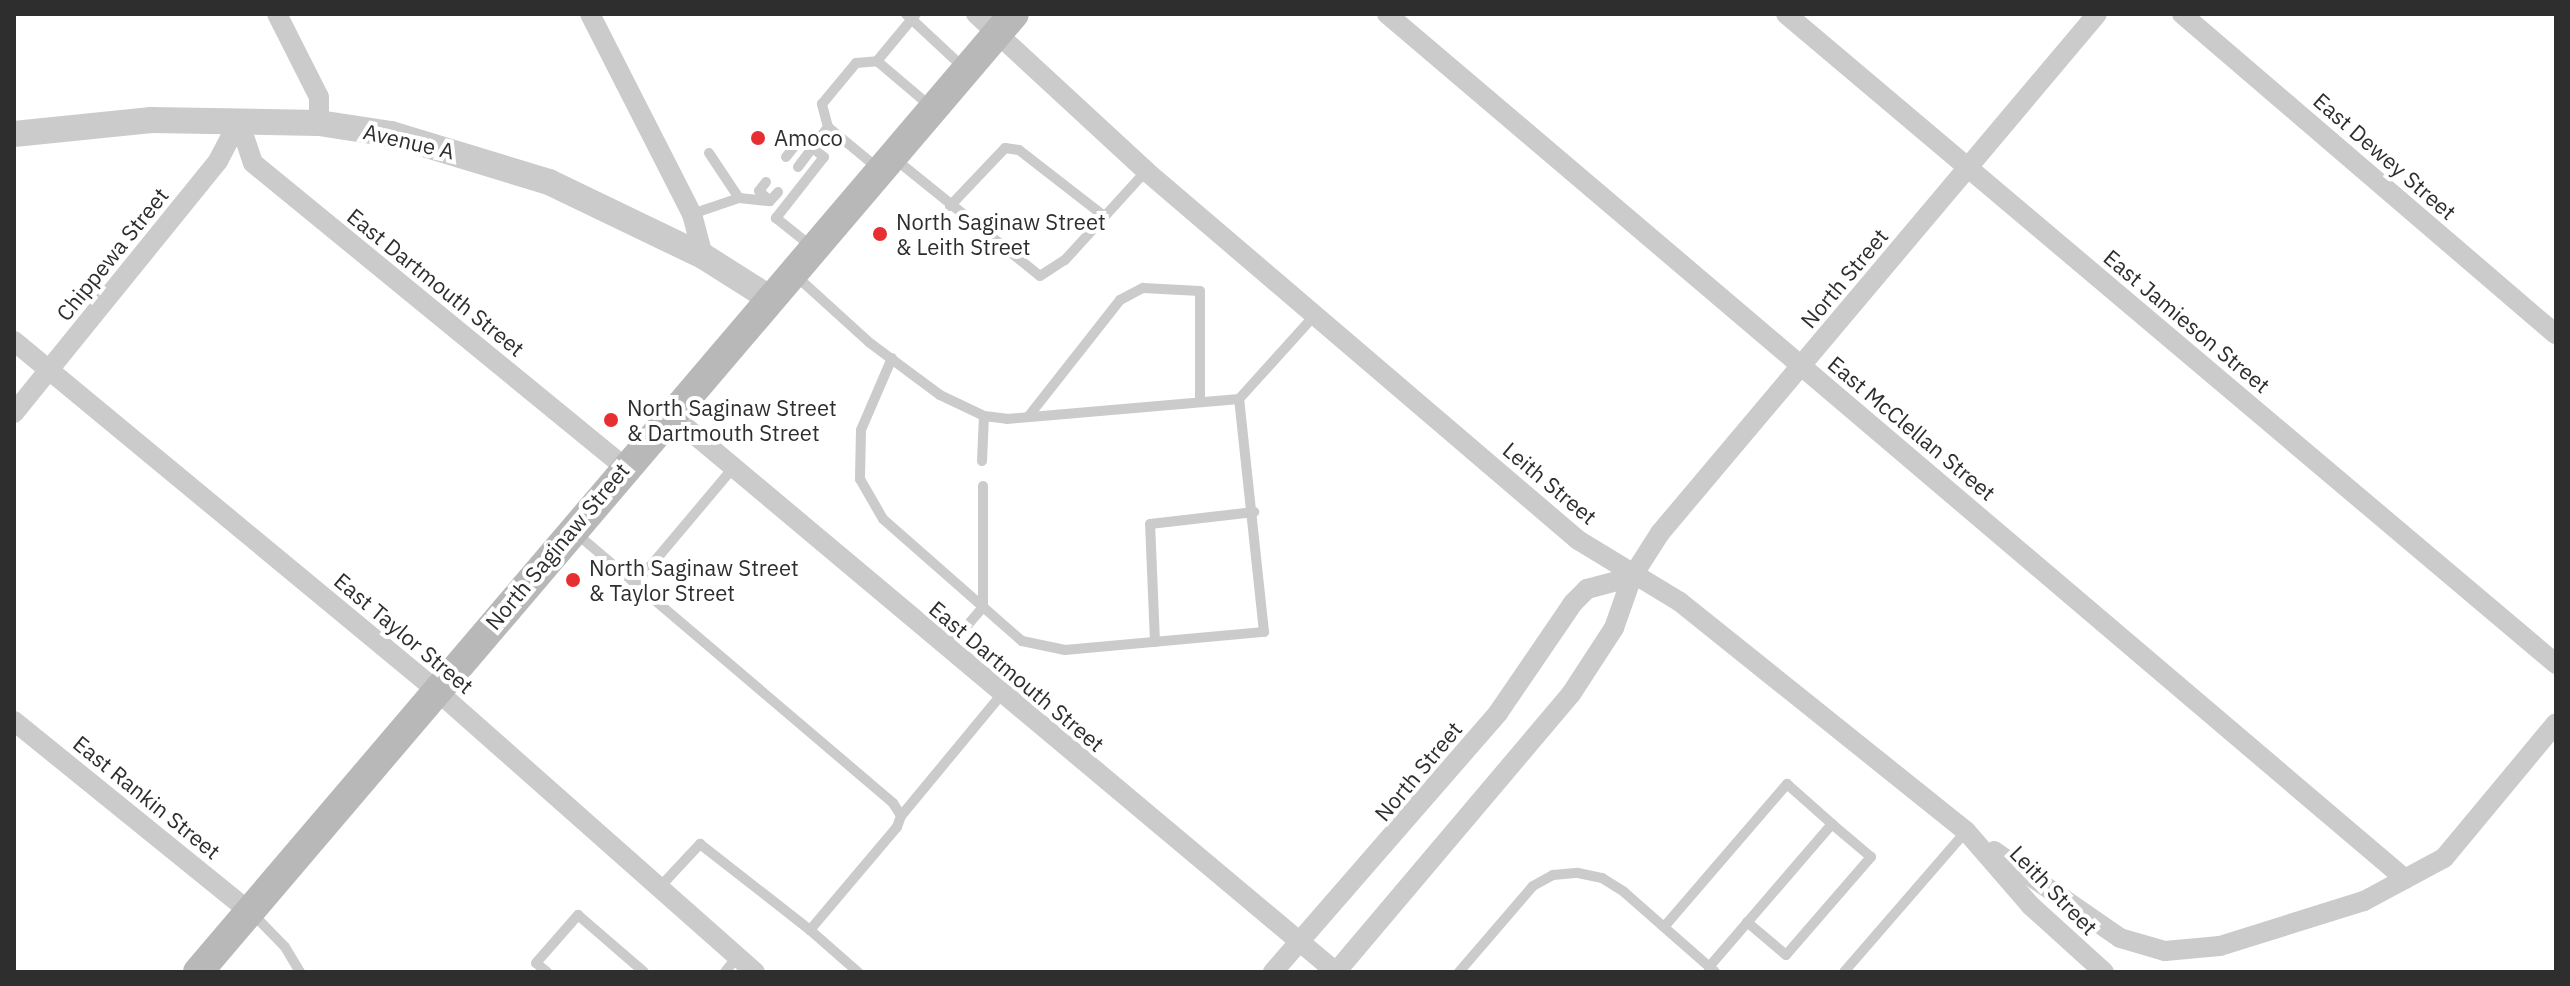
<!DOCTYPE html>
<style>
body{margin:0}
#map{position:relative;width:2570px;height:986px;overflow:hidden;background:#fff;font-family:"IBM Plex Sans",sans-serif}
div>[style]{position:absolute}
.service>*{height:10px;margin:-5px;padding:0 5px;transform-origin:5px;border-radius:5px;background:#cbcbcb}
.minor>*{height:20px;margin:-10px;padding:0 10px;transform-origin:10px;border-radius:10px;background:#cbcbcb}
.tertiary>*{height:26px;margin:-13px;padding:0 13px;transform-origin:13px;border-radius:13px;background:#cbcbcb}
.secondary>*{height:30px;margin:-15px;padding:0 15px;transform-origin:15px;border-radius:15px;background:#b8b8b8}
.dots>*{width:22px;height:22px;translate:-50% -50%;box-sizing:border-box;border:4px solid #fff;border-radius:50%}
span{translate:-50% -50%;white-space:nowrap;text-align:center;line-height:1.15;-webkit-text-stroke:8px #fff;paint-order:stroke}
.poi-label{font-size:22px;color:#2e2e2e}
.left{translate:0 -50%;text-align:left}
.street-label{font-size:22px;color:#2e2e2e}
.frame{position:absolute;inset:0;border:16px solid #2e2e2e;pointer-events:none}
</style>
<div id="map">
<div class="service">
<i style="left:906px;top:14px;width:81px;rotate:43deg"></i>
<i style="left:916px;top:14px;width:61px;rotate:129.7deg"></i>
<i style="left:877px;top:61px;width:70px;rotate:40.3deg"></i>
<i style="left:828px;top:127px;width:24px;rotate:-105deg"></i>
<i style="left:822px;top:104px;width:53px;rotate:-50.3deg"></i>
<i style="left:856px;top:63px;width:21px;rotate:-5deg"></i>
<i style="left:709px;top:153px;width:54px;rotate:56.3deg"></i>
<i style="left:786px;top:157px;width:24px;rotate:-52deg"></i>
<i style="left:801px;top:138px;width:30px;rotate:40deg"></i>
<i style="left:824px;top:157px;width:78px;rotate:128.2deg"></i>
<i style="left:776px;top:218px;width:45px;rotate:38.7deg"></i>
<i style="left:895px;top:159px;width:186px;rotate:38.9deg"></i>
<i style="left:1040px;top:276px;width:30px;rotate:-33deg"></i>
<i style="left:1065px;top:260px;width:120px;rotate:-47.7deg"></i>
<i style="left:798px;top:167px;width:50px;rotate:-53.1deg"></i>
<i style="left:828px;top:127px;width:67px;rotate:39.6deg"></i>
<i style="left:766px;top:182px;width:11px;rotate:128deg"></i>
<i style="left:759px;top:191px;width:13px;rotate:42deg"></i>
<i style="left:950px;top:206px;width:80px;rotate:-46.5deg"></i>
<i style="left:1005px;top:148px;width:14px;rotate:8deg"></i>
<i style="left:1019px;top:150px;width:108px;rotate:37.8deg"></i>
<i style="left:692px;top:214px;width:50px;rotate:-18.8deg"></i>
<i style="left:739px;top:198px;width:31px;rotate:6deg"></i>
<i style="left:770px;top:201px;width:12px;rotate:-48deg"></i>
<i style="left:795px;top:275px;width:101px;rotate:42.2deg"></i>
<i style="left:870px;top:343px;width:87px;rotate:36.6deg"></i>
<i style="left:940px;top:395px;width:49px;rotate:25.5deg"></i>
<i style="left:984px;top:416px;width:23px;rotate:7deg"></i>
<i style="left:1007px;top:419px;width:233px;rotate:-4.9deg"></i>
<i style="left:1239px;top:399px;width:113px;rotate:-47.9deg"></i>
<i style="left:892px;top:358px;width:78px;rotate:113.3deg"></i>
<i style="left:861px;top:430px;width:49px;rotate:91.2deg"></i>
<i style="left:860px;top:479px;width:46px;rotate:60.1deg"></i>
<i style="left:883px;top:519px;width:185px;rotate:41.3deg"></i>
<i style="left:1022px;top:641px;width:44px;rotate:11.8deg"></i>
<i style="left:1065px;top:650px;width:200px;rotate:-5.2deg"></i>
<i style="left:1264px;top:632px;width:234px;rotate:-96.1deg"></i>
<i style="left:1028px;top:417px;width:149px;rotate:-51.8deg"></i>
<i style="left:1120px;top:300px;width:26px;rotate:-28deg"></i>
<i style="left:1143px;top:288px;width:57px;rotate:3deg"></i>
<i style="left:1200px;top:291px;width:111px;rotate:90deg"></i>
<i style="left:982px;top:461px;width:45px;rotate:-87.5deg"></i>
<i style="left:577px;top:534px;width:415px;rotate:40.4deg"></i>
<i style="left:893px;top:803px;width:15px;rotate:58deg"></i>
<i style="left:901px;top:816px;width:12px;rotate:110deg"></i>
<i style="left:897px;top:827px;width:135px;rotate:130.2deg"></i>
<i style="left:810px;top:930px;width:64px;rotate:41.2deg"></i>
<i style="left:637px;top:582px;width:149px;rotate:-49.9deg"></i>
<i style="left:1155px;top:642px;width:118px;rotate:-92.4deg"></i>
<i style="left:1150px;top:524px;width:105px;rotate:-6.6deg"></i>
<i style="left:948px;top:648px;width:54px;rotate:-49.5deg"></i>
<i style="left:983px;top:607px;width:121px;rotate:-90deg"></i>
<i style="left:901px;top:816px;width:157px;rotate:-50.4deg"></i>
<i style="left:658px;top:889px;width:62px;rotate:-47deg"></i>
<i style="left:700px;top:844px;width:140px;rotate:38deg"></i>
<i style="left:251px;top:912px;width:49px;rotate:45.8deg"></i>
<i style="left:285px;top:947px;width:29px;rotate:59deg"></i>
<i style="left:1747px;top:922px;width:51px;rotate:40.2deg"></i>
<i style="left:1786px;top:955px;width:130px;rotate:-49.1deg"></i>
<i style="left:1871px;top:857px;width:51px;rotate:-139.8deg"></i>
<i style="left:1664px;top:927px;width:189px;rotate:-49.3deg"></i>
<i style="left:1787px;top:784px;width:60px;rotate:41.6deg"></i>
<i style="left:1832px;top:824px;width:189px;rotate:130.7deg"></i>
<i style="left:547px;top:972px;width:14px;rotate:-141deg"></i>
<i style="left:536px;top:963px;width:64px;rotate:-48.8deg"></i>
<i style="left:578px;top:915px;width:87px;rotate:40.8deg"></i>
<i style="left:725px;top:972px;width:19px;rotate:-51deg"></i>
<i style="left:1459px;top:972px;width:113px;rotate:-49.3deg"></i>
<i style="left:1533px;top:886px;width:23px;rotate:-29deg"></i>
<i style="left:1553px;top:875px;width:25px;rotate:-5deg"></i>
<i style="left:1578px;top:873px;width:25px;rotate:12deg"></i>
<i style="left:1602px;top:878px;width:26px;rotate:32deg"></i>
<i style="left:1624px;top:892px;width:121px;rotate:41.3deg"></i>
<i style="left:1844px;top:972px;width:186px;rotate:-49.1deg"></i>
</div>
<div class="minor">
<i style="left:277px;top:14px;width:93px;rotate:63.2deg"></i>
<i style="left:319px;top:97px;width:26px;rotate:90deg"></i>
<i style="left:590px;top:14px;width:225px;rotate:63deg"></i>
<i style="left:692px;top:214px;width:43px;rotate:75.3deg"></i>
<i style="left:976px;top:14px;width:231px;rotate:42.7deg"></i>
<i style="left:1146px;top:171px;width:568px;rotate:40.5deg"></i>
<i style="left:1578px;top:540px;width:119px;rotate:31.3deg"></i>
<i style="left:1680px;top:602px;width:366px;rotate:38.7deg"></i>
<i style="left:1966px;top:831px;width:98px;rotate:49.1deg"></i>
<i style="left:2030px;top:905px;width:100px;rotate:42.2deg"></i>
<i style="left:1387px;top:14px;width:1336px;rotate:40.35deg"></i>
<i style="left:1786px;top:14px;width:1008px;rotate:40.17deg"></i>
<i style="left:2182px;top:14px;width:492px;rotate:40.6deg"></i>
<i style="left:239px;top:121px;width:44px;rotate:71.6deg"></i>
<i style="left:253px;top:163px;width:480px;rotate:39.3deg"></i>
<i style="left:14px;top:341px;width:548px;rotate:39.59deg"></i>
<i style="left:436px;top:690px;width:426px;rotate:41.5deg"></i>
<i style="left:14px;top:413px;width:324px;rotate:-51deg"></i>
<i style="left:218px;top:161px;width:45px;rotate:-62.3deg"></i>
<i style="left:670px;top:414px;width:869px;rotate:39.96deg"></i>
<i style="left:14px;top:721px;width:302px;rotate:39deg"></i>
<i style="left:1994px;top:851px;width:153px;rotate:34.6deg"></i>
<i style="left:2120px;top:938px;width:47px;rotate:16.1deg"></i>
<i style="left:2165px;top:951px;width:55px;rotate:-5.2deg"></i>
<i style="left:2220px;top:946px;width:151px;rotate:-17.4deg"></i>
<i style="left:2364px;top:901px;width:91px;rotate:-28.3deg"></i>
<i style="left:2444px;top:858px;width:175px;rotate:-50.3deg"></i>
<i style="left:1273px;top:972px;width:343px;rotate:-49deg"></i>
<i style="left:1498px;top:713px;width:133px;rotate:-55.7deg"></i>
<i style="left:1573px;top:603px;width:20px;rotate:-45deg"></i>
<i style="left:1587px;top:589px;width:47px;rotate:-14.9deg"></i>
<i style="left:1336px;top:972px;width:364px;rotate:-49.8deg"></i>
<i style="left:1571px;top:694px;width:79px;rotate:-56.9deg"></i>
<i style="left:1614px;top:628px;width:54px;rotate:-70.6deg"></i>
<i style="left:1632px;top:577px;width:52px;rotate:-57.5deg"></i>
<i style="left:1660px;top:533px;width:678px;rotate:-49.9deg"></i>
</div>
<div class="tertiary">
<i style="left:14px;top:134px;width:138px;rotate:-5.8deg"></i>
<i style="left:151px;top:120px;width:168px;rotate:1deg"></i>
<i style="left:319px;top:123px;width:73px;rotate:8.7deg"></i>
<i style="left:391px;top:134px;width:165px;rotate:16.9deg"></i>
<i style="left:549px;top:182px;width:171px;rotate:25.7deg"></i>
<i style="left:703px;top:256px;width:80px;rotate:32.3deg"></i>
</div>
<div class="secondary">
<i style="left:198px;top:972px;width:1258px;rotate:-49.58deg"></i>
</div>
<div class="dots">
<i style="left:758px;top:138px;background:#e72f32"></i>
<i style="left:880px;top:234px;background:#e72f32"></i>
<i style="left:611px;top:420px;background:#e72f32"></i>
<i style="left:573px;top:580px;background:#e72f32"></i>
</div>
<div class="poi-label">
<span class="left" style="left:774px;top:138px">Amoco</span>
<span class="left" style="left:896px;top:234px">North Saginaw Street<br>&amp; Leith Street</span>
<span class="left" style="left:627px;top:420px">North Saginaw Street<br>&amp; Dartmouth Street</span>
<span class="left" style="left:589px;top:580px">North Saginaw Street<br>&amp; Taylor Street</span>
</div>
<div class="street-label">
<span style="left:409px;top:141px;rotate:13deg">Avenue A</span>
<span style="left:2385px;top:156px;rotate:41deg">East Dewey Street</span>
<span style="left:112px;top:254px;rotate:-51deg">Chippewa Street</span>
<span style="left:1844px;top:278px;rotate:-50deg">North Street</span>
<span style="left:436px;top:282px;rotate:39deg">East Dartmouth Street</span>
<span style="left:2187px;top:321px;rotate:40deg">East Jamieson Street</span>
<span style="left:1912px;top:428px;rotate:40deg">East McClellan Street</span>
<span style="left:1550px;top:483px;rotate:40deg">Leith Street</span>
<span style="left:557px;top:546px;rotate:-50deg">North Saginaw Street</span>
<span style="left:404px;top:633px;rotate:40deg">East Taylor Street</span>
<span style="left:1017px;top:676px;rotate:40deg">East Dartmouth Street</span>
<span style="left:1418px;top:771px;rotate:-50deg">North Street</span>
<span style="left:147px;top:797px;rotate:39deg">East Rankin Street</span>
<span style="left:2054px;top:890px;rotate:46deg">Leith Street</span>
</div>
<div class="frame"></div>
</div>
